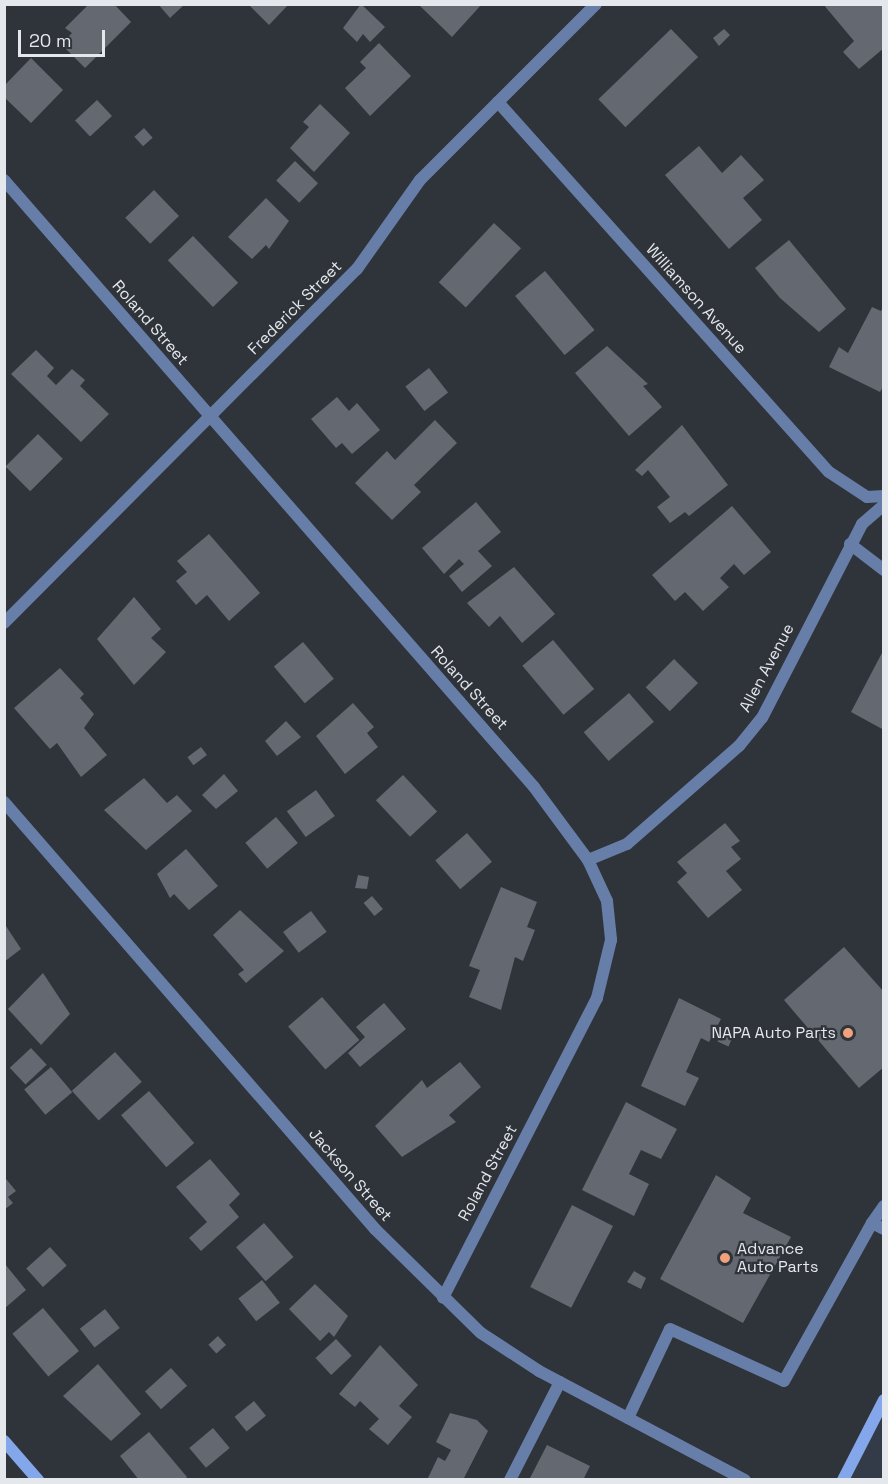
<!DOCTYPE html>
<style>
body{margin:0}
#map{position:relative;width:888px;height:1484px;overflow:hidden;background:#2f333a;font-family:"Space Grotesk",sans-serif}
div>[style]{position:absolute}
.built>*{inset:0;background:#343b48}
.building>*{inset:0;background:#646870;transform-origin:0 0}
.lane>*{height:12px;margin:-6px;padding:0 6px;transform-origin:6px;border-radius:6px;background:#677ea9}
.street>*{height:12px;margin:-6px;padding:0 6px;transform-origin:6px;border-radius:6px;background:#677ea9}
.secondary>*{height:12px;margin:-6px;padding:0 6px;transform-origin:6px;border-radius:6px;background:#84a7eb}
.dots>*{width:16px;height:16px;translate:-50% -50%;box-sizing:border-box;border:3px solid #2f333a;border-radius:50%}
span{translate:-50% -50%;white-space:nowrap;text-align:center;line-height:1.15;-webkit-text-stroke:4.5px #2f333a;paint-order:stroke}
.street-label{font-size:16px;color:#e4e7eb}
.poi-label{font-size:16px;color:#e4e7eb}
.right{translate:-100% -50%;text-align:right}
.left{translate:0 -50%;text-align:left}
.frame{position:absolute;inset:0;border:6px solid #e4e7eb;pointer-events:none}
.scale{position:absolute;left:18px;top:30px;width:87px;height:27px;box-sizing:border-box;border:3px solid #e4e7eb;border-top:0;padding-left:8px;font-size:18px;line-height:21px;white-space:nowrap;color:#e4e7eb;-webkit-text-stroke:4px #2f333a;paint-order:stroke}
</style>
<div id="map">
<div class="built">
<i style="clip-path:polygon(883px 1400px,883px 1479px,843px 1479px)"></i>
</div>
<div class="building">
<i style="clip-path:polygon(89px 4px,114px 4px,131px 22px,85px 68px,61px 44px,72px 33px,65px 28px)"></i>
<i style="clip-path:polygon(158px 4px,185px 4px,170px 18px)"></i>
<i style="clip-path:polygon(248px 4px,289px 4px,269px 25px)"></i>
<i style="clip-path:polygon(361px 4px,385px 27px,370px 42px,363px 34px,357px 42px,343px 28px)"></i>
<i style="clip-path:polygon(418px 4px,482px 4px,452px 37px)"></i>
<i style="clip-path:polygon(823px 4px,884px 4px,884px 48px,859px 69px,843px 52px,854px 41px)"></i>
<i style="left:671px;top:29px;width:39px;height:101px;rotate:46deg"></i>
<i style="clip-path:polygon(724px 29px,730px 35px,719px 46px,713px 38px)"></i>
<i style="clip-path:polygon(379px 43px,411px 76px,370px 116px,345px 88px,366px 68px,360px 62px)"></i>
<i style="clip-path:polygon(31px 58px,63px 90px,31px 123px,4px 97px,4px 86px)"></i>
<i style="left:97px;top:100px;width:22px;height:30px;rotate:47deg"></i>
<i style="clip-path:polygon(320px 104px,350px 133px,314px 172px,290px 148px,309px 127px,303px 122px)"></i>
<i style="left:144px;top:128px;width:13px;height:13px;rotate:48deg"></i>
<i style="clip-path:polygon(699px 146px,722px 173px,741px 155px,764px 180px,743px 198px,762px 220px,729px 249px,665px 175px)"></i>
<i style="left:295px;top:161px;width:32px;height:27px;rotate:44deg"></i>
<i style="left:154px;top:190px;width:36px;height:40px;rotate:46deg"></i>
<i style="clip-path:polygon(266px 198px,289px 221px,269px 249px,266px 245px,252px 259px,228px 237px)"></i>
<i style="left:494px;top:223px;width:37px;height:81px;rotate:43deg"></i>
<i style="left:193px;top:236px;width:65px;height:35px;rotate:46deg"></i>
<i style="clip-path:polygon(789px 240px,846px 309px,819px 332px,780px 298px,755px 268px)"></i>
<i style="left:545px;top:271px;width:77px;height:39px;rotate:50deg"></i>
<i style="clip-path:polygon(884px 305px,884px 385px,880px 392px,829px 367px,839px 347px,848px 353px,872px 307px,881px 311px)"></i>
<i style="clip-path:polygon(607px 346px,648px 384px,643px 386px,662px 407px,629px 436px,575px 373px)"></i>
<i style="clip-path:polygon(36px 350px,54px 368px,47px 376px,56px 385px,72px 369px,85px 380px,80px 386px,109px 414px,81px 442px,11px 374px)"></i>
<i style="left:429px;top:368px;width:31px;height:30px;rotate:52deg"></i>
<i style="clip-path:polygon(337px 397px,349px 411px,357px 403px,380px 430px,352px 454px,342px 443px,336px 448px,311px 419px)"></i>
<i style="clip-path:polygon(435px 420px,457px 443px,414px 485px,421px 492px,392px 520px,355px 483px,387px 451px,395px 460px)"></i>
<i style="clip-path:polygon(682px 425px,728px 485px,689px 516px,685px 512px,670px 523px,657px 507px,670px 497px,648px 470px,642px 476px,635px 470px)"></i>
<i style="left:38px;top:434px;width:35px;height:46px;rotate:45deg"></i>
<i style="clip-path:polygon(476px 502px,501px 532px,478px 551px,492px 566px,462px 592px,449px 576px,464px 564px,459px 559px,444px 574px,422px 548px)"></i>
<i style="clip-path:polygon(732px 506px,771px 552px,744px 575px,734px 564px,720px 578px,729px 587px,703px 611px,685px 592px,675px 601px,652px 575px)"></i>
<i style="clip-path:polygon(209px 534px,260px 593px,229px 621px,207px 595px,196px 605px,176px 581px,187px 572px,177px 561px)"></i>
<i style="clip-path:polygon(514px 567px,555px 614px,522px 643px,500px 616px,489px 627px,467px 603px)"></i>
<i style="clip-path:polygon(134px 597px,161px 629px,151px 638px,166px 652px,134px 685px,97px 639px)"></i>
<i style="left:553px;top:640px;width:64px;height:40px;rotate:50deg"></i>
<i style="left:303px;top:642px;width:48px;height:38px;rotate:50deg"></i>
<i style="clip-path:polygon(884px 649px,884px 730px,851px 712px)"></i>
<i style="left:674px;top:659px;width:34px;height:40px;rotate:45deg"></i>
<i style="clip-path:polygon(60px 668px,84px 694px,80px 698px,94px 714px,84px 728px,107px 755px,81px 777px,57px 743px,50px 749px,14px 708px)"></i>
<i style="left:629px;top:693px;width:38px;height:60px;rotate:49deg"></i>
<i style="clip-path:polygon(353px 703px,374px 727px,367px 733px,378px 747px,345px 774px,316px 736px)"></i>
<i style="clip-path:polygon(286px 721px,301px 737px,277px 756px,265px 741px)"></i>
<i style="left:201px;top:747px;width:10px;height:17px;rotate:53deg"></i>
<i style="clip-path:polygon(224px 774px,238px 791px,216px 809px,202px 795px)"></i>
<i style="left:403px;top:775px;width:50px;height:37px;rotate:47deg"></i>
<i style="clip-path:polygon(144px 778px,167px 803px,177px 795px,192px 811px,146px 850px,104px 810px)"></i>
<i style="left:316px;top:790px;width:32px;height:36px;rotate:54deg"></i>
<i style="left:276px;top:817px;width:34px;height:40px;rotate:50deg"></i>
<i style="clip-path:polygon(725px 823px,740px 841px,731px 847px,741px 859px,726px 871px,742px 890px,708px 918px,677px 882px,687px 873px,677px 862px)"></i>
<i style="left:467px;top:833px;width:38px;height:42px;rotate:49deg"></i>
<i style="clip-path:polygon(186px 849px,218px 886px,189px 910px,174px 894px,170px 898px,157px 874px)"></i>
<i style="clip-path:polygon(358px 875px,369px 877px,367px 889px,355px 888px)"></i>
<i style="clip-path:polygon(501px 887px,537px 902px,527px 927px,535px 930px,523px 961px,515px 957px,501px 1010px,469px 997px,480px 970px,469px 966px)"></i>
<i style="left:372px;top:896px;width:17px;height:11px;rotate:50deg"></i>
<i style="clip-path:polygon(240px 910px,284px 951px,246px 983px,238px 974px,244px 970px,213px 935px)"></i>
<i style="left:311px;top:911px;width:26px;height:35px;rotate:53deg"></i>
<i style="clip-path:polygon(4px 923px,21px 949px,4px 962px)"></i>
<i style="clip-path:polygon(844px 947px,884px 992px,884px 1067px,859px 1088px,784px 1000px)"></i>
<i style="clip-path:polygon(43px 973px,70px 1014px,41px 1045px,8px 1009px)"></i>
<i style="left:322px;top:997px;width:57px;height:45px;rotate:49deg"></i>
<i style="clip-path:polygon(679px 998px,721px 1019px,709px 1042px,701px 1038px,686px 1072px,699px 1078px,685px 1106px,641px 1086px)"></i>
<i style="clip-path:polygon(384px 1003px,406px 1029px,360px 1067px,348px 1053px,365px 1037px,356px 1027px)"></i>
<i style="left:724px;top:1027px;width:12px;height:16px;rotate:24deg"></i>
<i style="left:31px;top:1048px;width:23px;height:29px;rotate:47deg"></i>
<i style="left:115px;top:1052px;width:40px;height:58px;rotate:48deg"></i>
<i style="clip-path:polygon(460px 1062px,481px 1087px,449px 1115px,456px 1122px,402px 1157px,375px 1126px,422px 1080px,427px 1088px)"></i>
<i style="left:51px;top:1067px;width:33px;height:35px;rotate:50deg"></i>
<i style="left:149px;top:1091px;width:69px;height:37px;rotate:49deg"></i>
<i style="clip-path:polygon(626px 1102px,677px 1129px,661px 1159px,641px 1150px,629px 1174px,649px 1184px,634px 1216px,582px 1190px)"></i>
<i style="clip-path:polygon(210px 1159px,240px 1194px,229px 1205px,239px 1217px,201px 1251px,189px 1238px,207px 1222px,176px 1187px)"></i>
<i style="clip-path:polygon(716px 1175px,751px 1198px,743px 1213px,791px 1237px,743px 1323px,660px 1279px)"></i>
<i style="clip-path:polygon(6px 1179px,16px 1191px,8px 1197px,13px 1203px,4px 1210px)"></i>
<i style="left:572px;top:1205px;width:46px;height:92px;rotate:27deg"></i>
<i style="left:264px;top:1223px;width:45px;height:37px;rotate:49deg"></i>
<i style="left:50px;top:1247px;width:25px;height:32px;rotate:48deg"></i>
<i style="clip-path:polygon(5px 1264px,26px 1290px,5px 1308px)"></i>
<i style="clip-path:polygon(634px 1271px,646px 1278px,641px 1289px,627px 1282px)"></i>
<i style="left:262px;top:1280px;width:29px;height:30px;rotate:52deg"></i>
<i style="clip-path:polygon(315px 1284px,348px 1316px,334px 1337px,329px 1332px,320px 1341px,289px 1309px)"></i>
<i style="left:43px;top:1308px;width:56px;height:40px;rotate:50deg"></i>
<i style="left:105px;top:1309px;width:24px;height:32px;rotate:52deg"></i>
<i style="left:218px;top:1336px;width:12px;height:13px;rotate:48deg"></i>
<i style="left:336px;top:1339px;width:23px;height:28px;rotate:47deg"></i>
<i style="clip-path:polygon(380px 1345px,418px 1385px,399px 1406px,412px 1417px,388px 1445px,369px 1429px,379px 1419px,360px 1401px,355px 1407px,339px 1394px)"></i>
<i style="clip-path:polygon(98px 1364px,141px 1414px,111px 1441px,63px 1396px)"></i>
<i style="left:171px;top:1368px;width:24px;height:35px;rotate:48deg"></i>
<i style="left:254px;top:1401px;width:19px;height:25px;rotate:51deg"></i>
<i style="clip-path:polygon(450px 1413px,477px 1420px,488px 1431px,463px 1480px,427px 1480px,438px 1457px,445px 1461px,451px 1450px,436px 1442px)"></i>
<i style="left:213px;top:1428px;width:26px;height:31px;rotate:50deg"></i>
<i style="clip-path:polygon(149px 1432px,187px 1477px,184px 1480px,139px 1480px,120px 1456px)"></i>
<i style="clip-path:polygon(547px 1445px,590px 1466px,583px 1480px,529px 1480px)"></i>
</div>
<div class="lane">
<i style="left:850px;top:544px;width:43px;rotate:37.4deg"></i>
<i style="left:872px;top:1223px;width:21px;rotate:-55deg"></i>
<i style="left:628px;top:1418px;width:98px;rotate:-64.7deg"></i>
<i style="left:670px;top:1329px;width:125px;rotate:24.5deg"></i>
<i style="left:784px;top:1381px;width:181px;rotate:-60.9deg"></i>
<i style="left:872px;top:1223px;width:13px;rotate:27deg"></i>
</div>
<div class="street">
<i style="left:498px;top:102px;width:496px;rotate:48.2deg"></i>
<i style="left:829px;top:472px;width:45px;rotate:33.3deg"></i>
<i style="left:867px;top:497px;width:17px;rotate:-3deg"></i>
<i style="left:4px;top:180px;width:806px;rotate:48.87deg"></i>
<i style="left:534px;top:787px;width:91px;rotate:53.5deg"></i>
<i style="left:588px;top:860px;width:45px;rotate:65.1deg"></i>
<i style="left:607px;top:901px;width:39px;rotate:84deg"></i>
<i style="left:611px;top:940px;width:60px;rotate:103.6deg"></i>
<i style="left:597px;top:998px;width:337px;rotate:117.2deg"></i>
<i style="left:4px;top:623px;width:500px;rotate:-45.1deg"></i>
<i style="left:357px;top:269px;width:109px;rotate:-54.7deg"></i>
<i style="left:420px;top:180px;width:249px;rotate:-45deg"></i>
<i style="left:4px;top:802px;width:566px;rotate:49.01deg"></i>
<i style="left:375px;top:1229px;width:148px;rotate:44.5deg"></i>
<i style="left:481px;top:1333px;width:69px;rotate:33.2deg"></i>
<i style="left:539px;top:1371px;width:233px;rotate:27.9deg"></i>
<i style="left:588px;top:860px;width:42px;rotate:-22.3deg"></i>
<i style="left:627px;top:844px;width:149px;rotate:-41.2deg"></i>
<i style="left:739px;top:746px;width:36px;rotate:-51deg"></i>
<i style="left:762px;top:718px;width:218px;rotate:-62.7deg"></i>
<i style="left:862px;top:524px;width:29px;rotate:-41deg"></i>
<i style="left:510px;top:1480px;width:110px;rotate:-63deg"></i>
</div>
<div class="secondary">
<i style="left:4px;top:1441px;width:52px;rotate:48.9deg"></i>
<i style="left:843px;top:1480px;width:90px;rotate:-62.9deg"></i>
</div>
<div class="dots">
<i style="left:848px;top:1033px;background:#f1a17c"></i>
<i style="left:725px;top:1258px;background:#f1a17c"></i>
</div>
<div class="street-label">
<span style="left:696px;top:299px;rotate:48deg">Williamson Avenue</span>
<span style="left:295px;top:308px;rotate:-45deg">Frederick Street</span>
<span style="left:150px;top:323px;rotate:49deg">Roland Street</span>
<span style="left:767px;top:668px;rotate:-62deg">Allen Avenue</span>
<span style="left:469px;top:688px;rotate:48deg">Roland Street</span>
<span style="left:488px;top:1173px;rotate:-62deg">Roland Street</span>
<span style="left:350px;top:1175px;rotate:49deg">Jackson Street</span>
</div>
<div class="poi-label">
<span class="right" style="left:836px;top:1033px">NAPA Auto Parts</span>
<span class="left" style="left:737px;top:1258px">Advance<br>Auto Parts</span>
</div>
<div class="frame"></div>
<div class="scale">20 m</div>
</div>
